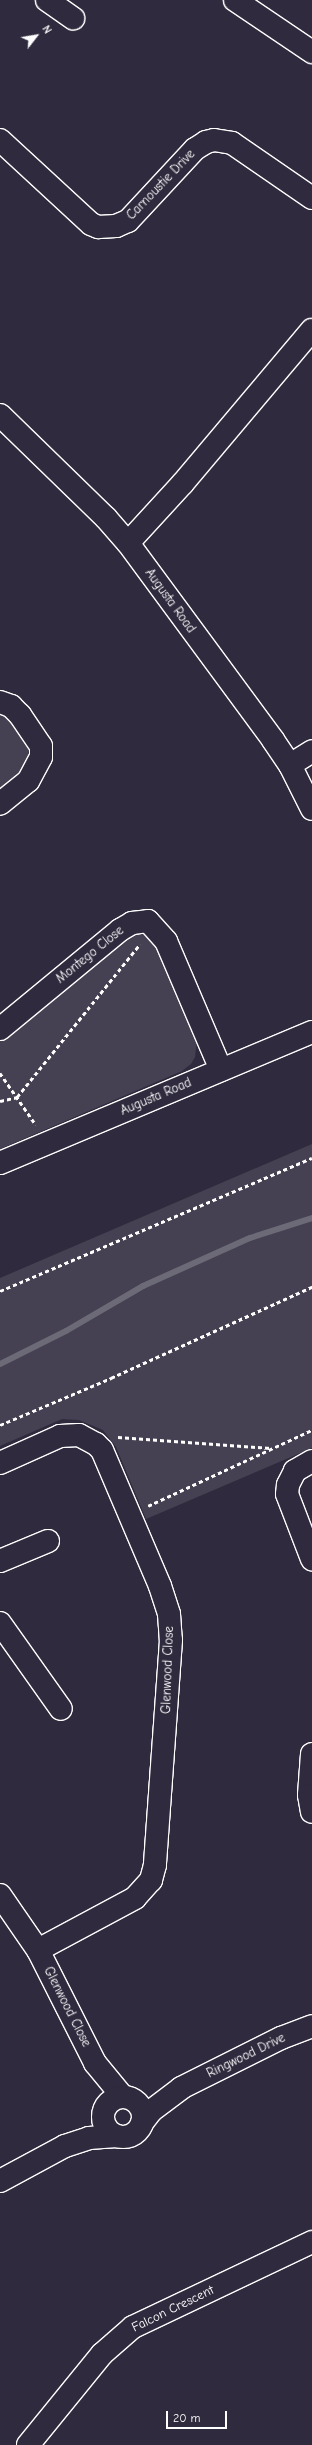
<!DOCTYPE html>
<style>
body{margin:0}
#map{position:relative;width:312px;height:2445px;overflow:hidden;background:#2f2a3d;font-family:"Comic Neue",sans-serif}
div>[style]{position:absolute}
.green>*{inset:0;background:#464152}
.stream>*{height:6px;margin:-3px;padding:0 3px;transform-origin:3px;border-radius:3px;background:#6d6a77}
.path>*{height:2.5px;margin-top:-1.25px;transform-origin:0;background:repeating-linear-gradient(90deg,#fff 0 4px,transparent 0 7px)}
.roads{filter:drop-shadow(1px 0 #fff) drop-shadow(-1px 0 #fff) drop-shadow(0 1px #fff) drop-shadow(0 -1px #fff)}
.minor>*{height:22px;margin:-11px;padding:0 11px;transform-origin:11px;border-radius:11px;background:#2f2a3d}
.minor>.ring{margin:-11px;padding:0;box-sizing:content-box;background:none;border:22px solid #2f2a3d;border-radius:50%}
.tertiary>*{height:22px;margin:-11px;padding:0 11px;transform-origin:11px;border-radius:11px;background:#2f2a3d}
span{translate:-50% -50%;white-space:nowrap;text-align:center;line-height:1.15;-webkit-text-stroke:3.5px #2f2a3d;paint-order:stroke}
.street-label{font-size:13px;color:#fff}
.north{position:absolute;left:16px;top:16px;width:40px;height:40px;-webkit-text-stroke:3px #2f2a3d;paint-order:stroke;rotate:59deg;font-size:11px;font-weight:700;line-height:16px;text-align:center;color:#fff}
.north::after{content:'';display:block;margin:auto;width:14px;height:18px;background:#fff;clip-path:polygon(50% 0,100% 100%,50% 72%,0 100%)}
.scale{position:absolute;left:166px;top:2411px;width:61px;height:18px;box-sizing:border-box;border:2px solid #fff;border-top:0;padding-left:5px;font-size:12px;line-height:14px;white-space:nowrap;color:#fff;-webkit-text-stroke:3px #2f2a3d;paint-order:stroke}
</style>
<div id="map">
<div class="green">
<i style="clip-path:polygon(0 713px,7px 716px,28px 741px,29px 751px,26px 766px,21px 774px,0 791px)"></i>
<i style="clip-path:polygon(134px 932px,142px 932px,150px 936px,156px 943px,197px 1039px,195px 1057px,191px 1064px,182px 1071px,0 1149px,0 1041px,122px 940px)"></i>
<i style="clip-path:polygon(312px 1144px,312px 1448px,146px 1519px,116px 1447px,103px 1430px,79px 1420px,62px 1419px,0 1446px,0 1278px)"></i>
</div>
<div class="stream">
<i style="left:0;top:1364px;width:74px;rotate:-26.6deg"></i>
<i style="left:66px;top:1331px;width:89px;rotate:-30.3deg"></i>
<i style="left:143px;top:1286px;width:117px;rotate:-24.2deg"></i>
<i style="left:250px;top:1238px;width:65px;rotate:-17.9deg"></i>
</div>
<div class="path">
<i style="left:0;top:1073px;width:63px;rotate:55.3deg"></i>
<i style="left:0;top:1101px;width:17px;rotate:-13deg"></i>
<i style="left:17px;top:1097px;width:196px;rotate:-51.2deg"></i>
<i style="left:0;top:1291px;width:339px;rotate:-23.1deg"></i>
<i style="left:0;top:1425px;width:121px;rotate:-22.9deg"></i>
<i style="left:111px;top:1378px;width:221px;rotate:-24.4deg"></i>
<i style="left:118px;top:1437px;width:153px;rotate:4.1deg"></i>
<i style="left:148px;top:1506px;width:181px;rotate:-24.9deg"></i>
</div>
<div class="roads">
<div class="minor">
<i style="left:47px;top:0;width:32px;rotate:35deg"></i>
<i style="left:0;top:140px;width:124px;rotate:42.7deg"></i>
<i style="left:91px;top:224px;width:8px;rotate:23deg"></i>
<i style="left:98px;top:227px;width:18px;rotate:-3deg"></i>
<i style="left:116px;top:226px;width:13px;rotate:-23deg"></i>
<i style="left:128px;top:221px;width:98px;rotate:-47.1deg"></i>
<i style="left:195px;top:149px;width:13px;rotate:-32deg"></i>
<i style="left:206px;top:142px;width:8px;rotate:-14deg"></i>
<i style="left:214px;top:140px;width:18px;rotate:9deg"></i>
<i style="left:232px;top:143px;width:97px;rotate:34.5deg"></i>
<i style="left:0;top:415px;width:148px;rotate:44.2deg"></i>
<i style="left:106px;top:518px;width:33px;rotate:49deg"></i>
<i style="left:128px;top:543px;width:245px;rotate:53.6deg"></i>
<i style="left:273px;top:740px;width:30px;rotate:56deg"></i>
<i style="left:290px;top:765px;width:49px;rotate:63.4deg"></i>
<i style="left:128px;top:543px;width:81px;rotate:-47.5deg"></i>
<i style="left:183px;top:483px;width:200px;rotate:-49.9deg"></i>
<i style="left:0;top:702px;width:12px;rotate:20deg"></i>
<i style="left:11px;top:706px;width:13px;rotate:45deg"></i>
<i style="left:20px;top:715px;width:37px;rotate:56deg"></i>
<i style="left:41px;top:746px;width:11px;rotate:90deg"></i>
<i style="left:41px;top:757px;width:27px;rotate:118deg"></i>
<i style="left:28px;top:781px;width:36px;rotate:141deg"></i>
<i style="left:290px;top:765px;width:26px;rotate:-32deg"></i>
<i style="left:0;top:1029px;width:156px;rotate:-39.5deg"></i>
<i style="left:120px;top:930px;width:14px;rotate:-30deg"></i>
<i style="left:132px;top:923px;width:16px;rotate:-7deg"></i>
<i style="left:148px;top:921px;width:27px;rotate:48deg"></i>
<i style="left:166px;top:941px;width:140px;rotate:66.9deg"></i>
<i style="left:0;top:1163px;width:338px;rotate:-22.8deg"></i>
<i style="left:312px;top:1461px;width:20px;rotate:150deg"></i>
<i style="left:295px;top:1471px;width:16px;rotate:117deg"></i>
<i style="left:288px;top:1485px;width:9px;rotate:96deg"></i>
<i style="left:287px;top:1494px;width:70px;rotate:69deg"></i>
<i style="left:0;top:1463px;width:66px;rotate:-24.2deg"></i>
<i style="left:60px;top:1436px;width:19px;rotate:-3deg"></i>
<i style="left:79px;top:1435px;width:19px;rotate:28deg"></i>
<i style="left:96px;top:1444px;width:8px;rotate:45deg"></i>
<i style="left:102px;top:1450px;width:148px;rotate:66.9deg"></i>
<i style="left:160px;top:1586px;width:29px;rotate:72deg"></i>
<i style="left:169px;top:1614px;width:26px;rotate:86deg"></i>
<i style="left:171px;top:1640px;width:226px;rotate:94.1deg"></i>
<i style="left:155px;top:1865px;width:16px;rotate:105deg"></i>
<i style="left:151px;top:1880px;width:24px;rotate:132deg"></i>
<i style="left:135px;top:1898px;width:110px;rotate:151.8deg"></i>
<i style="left:0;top:1561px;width:52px;rotate:-22.6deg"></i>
<i style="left:0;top:1623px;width:105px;rotate:54.7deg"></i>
<i style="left:312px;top:1754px;width:41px;rotate:94.2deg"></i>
<i style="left:309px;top:1795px;width:17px;rotate:80deg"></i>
<i style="left:0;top:1895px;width:67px;rotate:55.4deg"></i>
<i style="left:38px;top:1950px;width:127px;rotate:63.2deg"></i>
<i style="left:95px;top:2063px;width:44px;rotate:50.5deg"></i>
<i class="ring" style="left:103px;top:2097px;width:18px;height:18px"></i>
<i style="left:142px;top:2123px;width:15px;rotate:-53deg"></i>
<i style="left:151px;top:2111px;width:38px;rotate:-37deg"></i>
<i style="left:181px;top:2088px;width:112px;rotate:-26.6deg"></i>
<i style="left:281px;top:2038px;width:33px;rotate:-21deg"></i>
<i style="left:0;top:2181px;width:74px;rotate:-28.3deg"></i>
<i style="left:65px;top:2146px;width:25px;rotate:-18deg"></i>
<i style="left:89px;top:2138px;width:28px;rotate:-4deg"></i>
<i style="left:28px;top:2445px;width:117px;rotate:-50.9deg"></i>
<i style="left:102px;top:2354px;width:41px;rotate:-41.1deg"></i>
<i style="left:133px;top:2327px;width:198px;rotate:-25.4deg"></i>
</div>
<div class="tertiary">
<i style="left:235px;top:0;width:93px;rotate:34deg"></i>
</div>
</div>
<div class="street-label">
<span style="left:161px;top:185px;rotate:-46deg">Carnoustie Drive</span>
<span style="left:170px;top:601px;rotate:54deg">Augusta Road</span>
<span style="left:90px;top:955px;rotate:-39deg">Montego Close</span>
<span style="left:156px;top:1097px;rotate:-23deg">Augusta Road</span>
<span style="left:168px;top:1670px;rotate:-88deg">Glenwood Close</span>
<span style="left:67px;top:2007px;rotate:63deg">Glenwood Close</span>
<span style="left:246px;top:2056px;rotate:-26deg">Ringwood Drive</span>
<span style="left:173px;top:2309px;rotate:-26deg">Falcon Crescent</span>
</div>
<div class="north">N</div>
<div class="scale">20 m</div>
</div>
